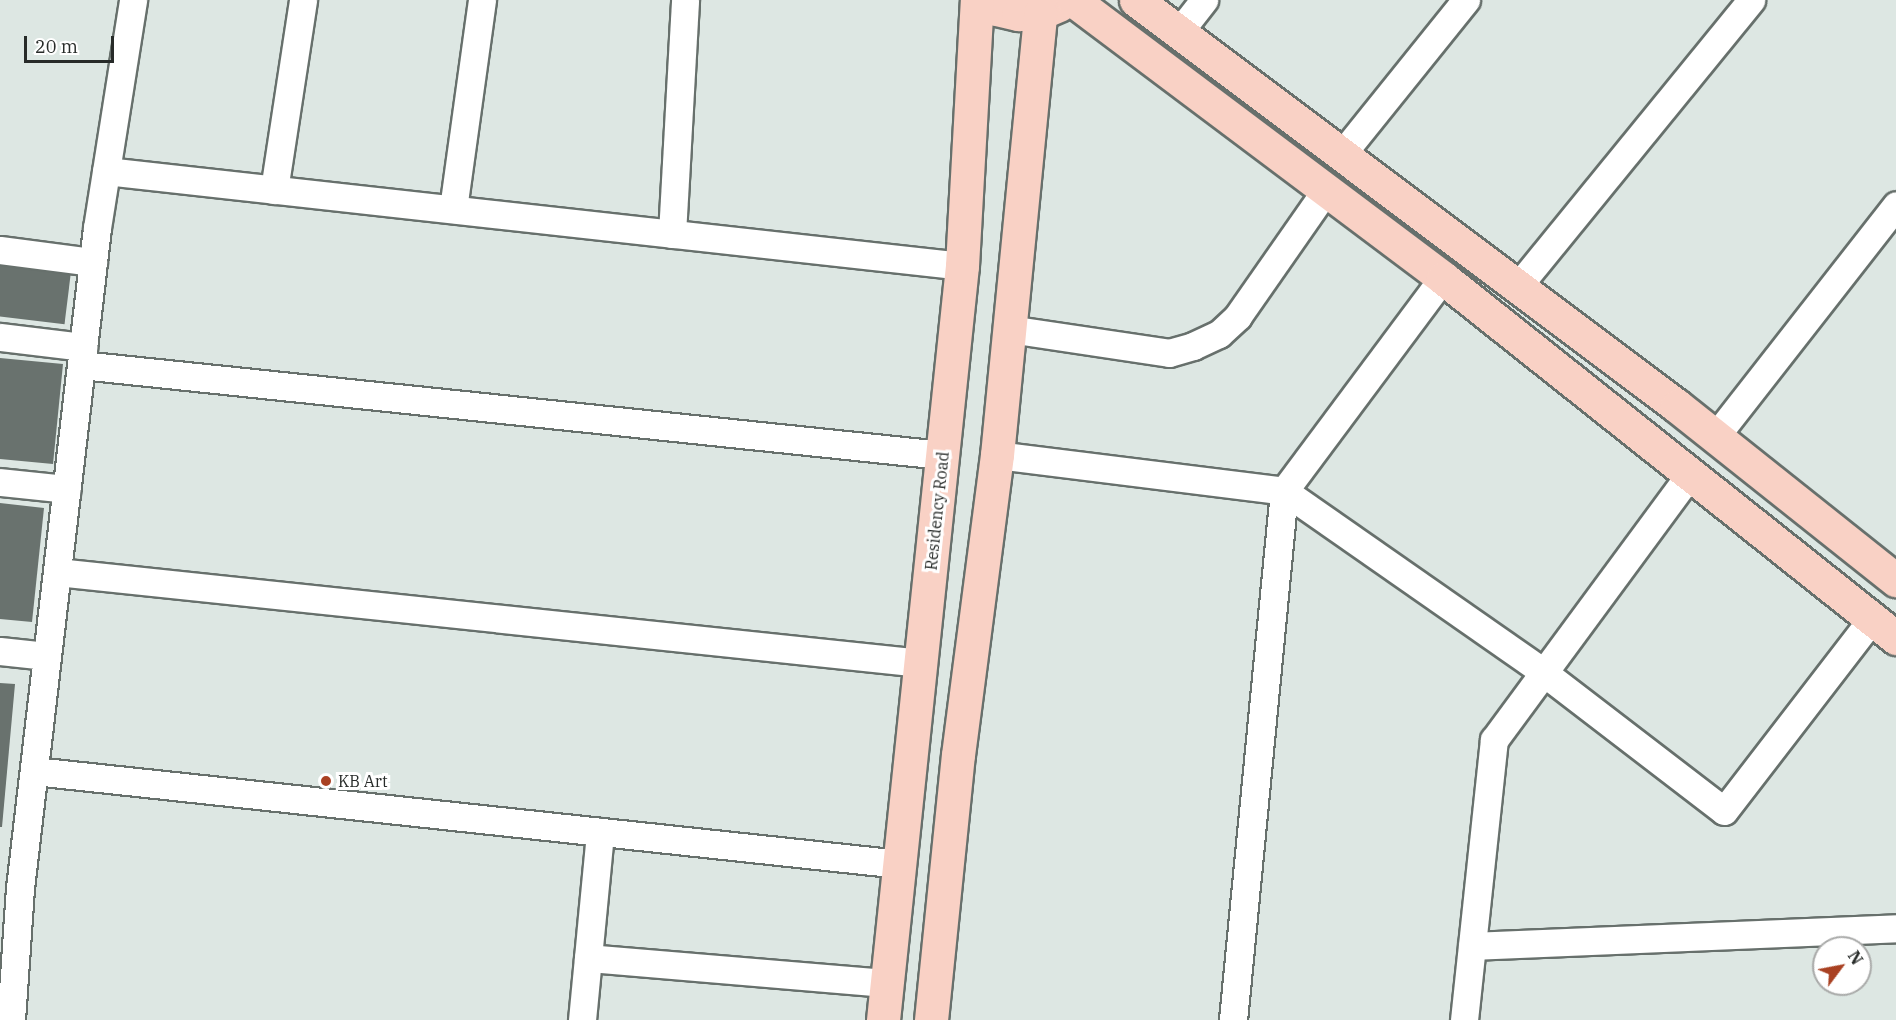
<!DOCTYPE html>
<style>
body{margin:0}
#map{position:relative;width:1896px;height:1020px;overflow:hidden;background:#dde7e3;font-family:"IBM Plex Serif",serif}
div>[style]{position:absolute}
.building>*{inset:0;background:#69726e;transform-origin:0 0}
.roads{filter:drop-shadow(2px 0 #67706c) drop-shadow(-2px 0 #67706c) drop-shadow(0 2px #67706c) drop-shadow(0 -2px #67706c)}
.minor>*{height:27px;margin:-13.5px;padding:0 13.5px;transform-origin:13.5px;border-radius:13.5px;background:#fff}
.secondary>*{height:33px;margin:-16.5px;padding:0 16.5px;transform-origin:16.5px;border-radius:16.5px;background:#f9d1c5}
.dots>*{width:16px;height:16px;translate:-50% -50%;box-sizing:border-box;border:3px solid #fff;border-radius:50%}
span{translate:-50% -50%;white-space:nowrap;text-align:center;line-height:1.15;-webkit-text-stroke:6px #fff;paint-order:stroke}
.street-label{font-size:16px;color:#272b29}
.poi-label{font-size:16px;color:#272b29}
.left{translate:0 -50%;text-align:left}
.north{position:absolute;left:1812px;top:936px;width:60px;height:60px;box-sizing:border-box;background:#fff;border:2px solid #a9aaa9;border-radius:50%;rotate:58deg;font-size:16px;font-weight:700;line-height:24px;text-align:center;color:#272b29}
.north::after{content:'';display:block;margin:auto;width:21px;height:27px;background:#a94122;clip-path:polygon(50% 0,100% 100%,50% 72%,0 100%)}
.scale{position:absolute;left:24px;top:36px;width:90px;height:27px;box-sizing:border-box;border:3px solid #272b29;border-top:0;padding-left:8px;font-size:18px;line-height:21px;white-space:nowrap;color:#272b29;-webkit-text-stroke:4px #fff;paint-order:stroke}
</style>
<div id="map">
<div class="building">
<i style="left:0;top:259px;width:72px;height:57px;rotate:7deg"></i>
<i style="clip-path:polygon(0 358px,63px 364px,53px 464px,0 459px)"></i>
<i style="clip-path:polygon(0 503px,44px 508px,32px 622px,0 619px)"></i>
<i style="clip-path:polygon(0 683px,15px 684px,2px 827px,0 827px)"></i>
</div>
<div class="roads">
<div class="minor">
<i style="left:1179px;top:32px;width:41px;rotate:-52deg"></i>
<i style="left:1342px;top:154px;width:198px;rotate:-51.2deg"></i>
<i style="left:106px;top:171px;width:861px;rotate:6.33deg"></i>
<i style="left:274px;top:190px;width:192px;rotate:-81.3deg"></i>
<i style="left:453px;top:209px;width:211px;rotate:-82.1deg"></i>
<i style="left:672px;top:234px;width:234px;rotate:-86.8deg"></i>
<i style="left:0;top:250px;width:94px;rotate:7.4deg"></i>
<i style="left:1518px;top:286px;width:369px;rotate:-50.8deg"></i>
<i style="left:1009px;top:329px;width:162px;rotate:8.5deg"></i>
<i style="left:1169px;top:353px;width:25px;rotate:-16deg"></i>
<i style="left:1193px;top:346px;width:29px;rotate:-25deg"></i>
<i style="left:1219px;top:334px;width:26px;rotate:-43deg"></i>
<i style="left:1238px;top:316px;width:154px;rotate:-55.1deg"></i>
<i style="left:0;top:337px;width:84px;rotate:6.9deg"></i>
<i style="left:81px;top:365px;width:866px;rotate:5.97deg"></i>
<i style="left:1715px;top:437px;width:294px;rotate:-52deg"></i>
<i style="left:997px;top:455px;width:289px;rotate:7.1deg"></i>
<i style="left:1284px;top:491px;width:316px;rotate:34.9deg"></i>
<i style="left:1543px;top:672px;width:228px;rotate:37.5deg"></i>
<i style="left:1724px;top:811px;width:242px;rotate:-52.4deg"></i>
<i style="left:0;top:482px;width:67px;rotate:6deg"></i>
<i style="left:57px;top:572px;width:869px;rotate:6.01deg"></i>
<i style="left:0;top:651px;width:47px;rotate:6.1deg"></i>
<i style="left:34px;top:771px;width:871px;rotate:6.13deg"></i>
<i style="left:1472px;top:946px;width:424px;rotate:-2.4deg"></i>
<i style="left:588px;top:958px;width:300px;rotate:4.8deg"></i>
<i style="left:11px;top:1020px;width:132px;rotate:-86.1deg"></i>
<i style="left:20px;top:888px;width:664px;rotate:-83.35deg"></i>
<i style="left:97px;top:228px;width:231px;rotate:-81deg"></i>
<i style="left:582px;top:1020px;width:189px;rotate:-84.5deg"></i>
<i style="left:1233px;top:1020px;width:531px;rotate:-84.49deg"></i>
<i style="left:1284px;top:491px;width:266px;rotate:-53.3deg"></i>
<i style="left:1464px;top:1020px;width:282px;rotate:-83.9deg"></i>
<i style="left:1494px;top:740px;width:330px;rotate:-53.6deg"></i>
</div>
<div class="secondary">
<i style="left:980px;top:0;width:18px;rotate:29deg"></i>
<i style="left:996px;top:9px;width:23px;rotate:13deg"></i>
<i style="left:1018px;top:14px;width:22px;rotate:-3deg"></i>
<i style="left:1040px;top:13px;width:21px;rotate:-23deg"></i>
<i style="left:1073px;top:0;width:463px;rotate:36.9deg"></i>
<i style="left:1443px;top:278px;width:579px;rotate:38.47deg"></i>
<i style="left:1136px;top:0;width:676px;rotate:36.89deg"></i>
<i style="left:1677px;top:406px;width:280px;rotate:38.5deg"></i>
<i style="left:883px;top:1020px;width:758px;rotate:-84.02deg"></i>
<i style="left:962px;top:266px;width:266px;rotate:-86.8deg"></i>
<i style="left:931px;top:1020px;width:266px;rotate:-84.2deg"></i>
<i style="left:958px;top:755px;width:303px;rotate:-82.6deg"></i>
<i style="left:997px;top:455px;width:444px;rotate:-84.4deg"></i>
</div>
</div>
<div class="dots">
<i style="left:326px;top:781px;background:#a94122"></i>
</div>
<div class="street-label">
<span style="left:937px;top:511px;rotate:-84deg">Residency Road</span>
</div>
<div class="poi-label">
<span class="left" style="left:338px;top:781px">KB Art</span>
</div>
<div class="north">N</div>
<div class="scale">20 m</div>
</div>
